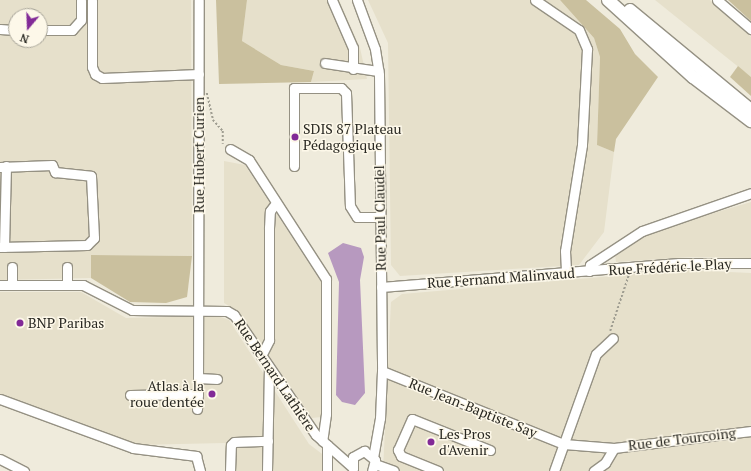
<!DOCTYPE html>
<meta charset="utf-8">
<style>
body{margin:0}
#map{position:relative;width:751px;height:471px;overflow:hidden;background:#efebdc;font-family:"PT Serif",serif}
div>[style]{position:absolute}
.built>*{inset:0;background:#e6e0cb}
.green>*{inset:0;background:#cac09e}
.water>*{inset:0;background:#b799bf}
.path>*{height:1.5px;margin-top:-0.75px;transform-origin:0;background:repeating-linear-gradient(90deg,#9f9d91 0 2px,transparent 0 4px)}
.roads{filter:drop-shadow(1px 0 #959183) drop-shadow(-1px 0 #959183) drop-shadow(0 1px #959183) drop-shadow(0 -1px #959183)}
.minor>*{height:9px;margin:-4.5px;padding:0 4.5px;transform-origin:4.5px;border-radius:4.5px;background:#fff}
.major>*{height:12px;margin:-6px;padding:0 6px;transform-origin:6px;border-radius:6px;background:#fff}
.dots>*{width:11px;height:11px;translate:-50% -50%;box-sizing:border-box;border:2px solid #fdf8e9;border-radius:50%}
span{translate:-50% -50%;white-space:nowrap;text-align:center;line-height:1.15;-webkit-text-stroke:3px #fdf8e9;paint-order:stroke}
.poi-label{font-size:14px;color:#292822}
.left{translate:0 -50%;text-align:left}
.right{translate:-100% -50%;text-align:right}
.street-label{font-size:14px;color:#292822}
.north{position:absolute;left:8px;top:8px;width:40px;height:40px;box-sizing:border-box;background:#fdf8e9;border:1px solid #a8a599;border-radius:50%;rotate:199deg;font-size:11px;font-weight:700;line-height:16px;text-align:center;color:#292822}
.north::after{content:'';display:block;margin:auto;width:14px;height:18px;background:#822a97;clip-path:polygon(50% 0,100% 100%,50% 72%,0 100%)}
</style>
<div id="map">
<div class="built">
<i style="clip-path:polygon(evenodd,0 0,191px 0,192px 256px,92px 255px,91px 278px,0 280px,0 0,16px 16px,40px 16px,40px 40px,16px 40px,16px 16px)"></i>
<i style="clip-path:polygon(247px 0,339px 0,360px 48px,367px 79px,311px 82px,314px 71px,281px 65px,242px 41px)"></i>
<i style="clip-path:polygon(368px 0,560px 0,594px 38px,600px 57px,597px 145px,614px 152px,604px 232px,579px 265px,400px 276px,391px 265px,388px 43px)"></i>
<i style="clip-path:polygon(655px 0,710px 0,751px 37px,751px 77px)"></i>
<i style="clip-path:polygon(224px 161px,245px 165px,321px 282px,321px 417px,312px 418px,239px 312px,224px 303px)"></i>
<i style="clip-path:polygon(751px 202px,751px 258px,690px 257px,616px 262px,615px 255px,650px 232px)"></i>
<i style="clip-path:polygon(684px 270px,751px 273px,751px 471px,383px 471px,391px 302px,402px 294px)"></i>
<i style="clip-path:polygon(0 292px,81px 292px,126px 318px,218px 316px,229px 320px,309px 444px,330px 460px,330px 471px,225px 471px,225px 443px,134px 445px,0 395px)"></i>
</div>
<div class="green">
<i style="clip-path:polygon(216px 0,247px 0,242px 41px,281px 65px,314px 71px,311px 82px,219px 84px)"></i>
<i style="clip-path:polygon(560px 0,586px 0,620px 29px,635px 54px,658px 77px,616px 139px,614px 152px,597px 145px,600px 57px,594px 38px)"></i>
<i style="clip-path:polygon(728px 0,751px 0,751px 21px)"></i>
<i style="clip-path:polygon(738px 66px,751px 77px,751px 96px,730px 77px)"></i>
<i style="clip-path:polygon(91px 255px,192px 256px,187px 297px,166px 303px,130px 302px,91px 278px)"></i>
</div>
<div class="water">
<i style="clip-path:polygon(343px 243px,361px 248px,364px 257px,360px 280px,365px 393px,355px 405px,342px 402px,336px 395px,339px 282px,328px 253px)"></i>
</div>
<div class="path">
<i style="left:207px;top:93px;width:28px;rotate:77deg"></i>
<i style="left:213px;top:120px;width:15px;rotate:48deg"></i>
<i style="left:223px;top:131px;width:13px;rotate:90deg"></i>
<i style="left:610px;top:331px;width:60px;rotate:-71.6deg"></i>
</div>
<div class="roads">
<div class="minor">
<i style="left:92px;top:0;width:67px;rotate:90deg"></i>
<i style="left:92px;top:67px;width:8px;rotate:67deg"></i>
<i style="left:95px;top:74px;width:8px;rotate:30deg"></i>
<i style="left:102px;top:78px;width:97px;rotate:-2.4deg"></i>
<i style="left:332px;top:0;width:52px;rotate:66.4deg"></i>
<i style="left:353px;top:48px;width:21px;rotate:90deg"></i>
<i style="left:357px;top:0;width:52px;rotate:69.8deg"></i>
<i style="left:375px;top:49px;width:26px;rotate:81deg"></i>
<i style="left:379px;top:75px;width:296px;rotate:89.4deg"></i>
<i style="left:382px;top:371px;width:47px;rotate:92.4deg"></i>
<i style="left:380px;top:418px;width:39px;rotate:100deg"></i>
<i style="left:535px;top:0;width:53px;rotate:34.3deg"></i>
<i style="left:579px;top:30px;width:21px;rotate:67deg"></i>
<i style="left:587px;top:49px;width:96px;rotate:93deg"></i>
<i style="left:582px;top:145px;width:107px;rotate:99.1deg"></i>
<i style="left:565px;top:251px;width:22px;rotate:87deg"></i>
<i style="left:717px;top:0;width:45px;rotate:40.5deg"></i>
<i style="left:0;top:29px;width:16px;rotate:4deg"></i>
<i style="left:40px;top:30px;width:32px"></i>
<i style="left:72px;top:30px;width:13px;rotate:-48deg"></i>
<i style="left:81px;top:20px;width:20px;rotate:-90deg"></i>
<i style="left:325px;top:63px;width:54px;rotate:8.6deg"></i>
<i style="left:230px;top:149px;width:22px;rotate:30deg"></i>
<i style="left:249px;top:160px;width:142px;rotate:57.1deg"></i>
<i style="left:326px;top:279px;width:135px;rotate:90deg"></i>
<i style="left:326px;top:414px;width:27px;rotate:98deg"></i>
<i style="left:294px;top:166px;width:78px;rotate:-90deg"></i>
<i style="left:294px;top:88px;width:47px"></i>
<i style="left:341px;top:88px;width:7px;rotate:45deg"></i>
<i style="left:346px;top:93px;width:113px;rotate:88deg"></i>
<i style="left:350px;top:206px;width:13px;rotate:58deg"></i>
<i style="left:357px;top:217px;width:23px"></i>
<i style="left:0;top:167px;width:52px;rotate:-2.2deg"></i>
<i style="left:52px;top:165px;width:8px;rotate:67deg"></i>
<i style="left:55px;top:172px;width:36px;rotate:6deg"></i>
<i style="left:91px;top:176px;width:62px;rotate:87.2deg"></i>
<i style="left:94px;top:238px;width:10px;rotate:135deg"></i>
<i style="left:87px;top:245px;width:87px;rotate:178.7deg"></i>
<i style="left:4px;top:247px;width:81px;rotate:-88.6deg"></i>
<i style="left:12px;top:267px;width:18px;rotate:90deg"></i>
<i style="left:589px;top:271px;width:6px;rotate:-81deg"></i>
<i style="left:590px;top:265px;width:62px;rotate:-33.2deg"></i>
<i style="left:642px;top:231px;width:115px;rotate:-19.2deg"></i>
<i style="left:0;top:285px;width:83px"></i>
<i style="left:83px;top:285px;width:55px;rotate:27deg"></i>
<i style="left:132px;top:310px;width:95px;rotate:0.6deg"></i>
<i style="left:227px;top:311px;width:8px;rotate:30deg"></i>
<i style="left:234px;top:315px;width:145px;rotate:55.7deg"></i>
<i style="left:316px;top:435px;width:47px;rotate:41.5deg"></i>
<i style="left:67px;top:285px;width:18px;rotate:-90deg"></i>
<i style="left:381px;top:287px;width:299px;rotate:-4.6deg"></i>
<i style="left:679px;top:263px;width:72px"></i>
<i style="left:261px;top:356px;width:18px;rotate:-63deg"></i>
<i style="left:269px;top:340px;width:112px;rotate:-90deg"></i>
<i style="left:269px;top:228px;width:17px;rotate:-87deg"></i>
<i style="left:270px;top:211px;width:10px;rotate:-53deg"></i>
<i style="left:382px;top:371px;width:196px;rotate:21.9deg"></i>
<i style="left:564px;top:444px;width:50px;rotate:4.6deg"></i>
<i style="left:614px;top:448px;width:17px;rotate:121deg"></i>
<i style="left:605px;top:463px;width:14px;rotate:144deg"></i>
<i style="left:198px;top:378px;width:19px;rotate:3deg"></i>
<i style="left:130px;top:395px;width:68px;rotate:-0.8deg"></i>
<i style="left:198px;top:394px;width:394px;rotate:-89.9deg"></i>
<i style="left:0;top:399px;width:142px;rotate:20.2deg"></i>
<i style="left:133px;top:448px;width:64px;rotate:7.2deg"></i>
<i style="left:196px;top:456px;width:16px;rotate:75deg"></i>
<i style="left:197px;top:409px;width:15px;rotate:-86deg"></i>
<i style="left:614px;top:448px;width:138px;rotate:-7.1deg"></i>
<i style="left:0;top:459px;width:27px;rotate:27deg"></i>
<i style="left:375px;top:464px;width:20px;rotate:20deg"></i>
<i style="left:353px;top:469px;width:12px;rotate:-90deg"></i>
<i style="left:353px;top:457px;width:13px;rotate:-29deg"></i>
<i style="left:364px;top:451px;width:14px;rotate:39deg"></i>
<i style="left:375px;top:460px;width:11px;rotate:105deg"></i>
<i style="left:230px;top:471px;width:26px;rotate:-88deg"></i>
<i style="left:231px;top:445px;width:4px;rotate:-45deg"></i>
<i style="left:234px;top:442px;width:34px;rotate:-2deg"></i>
<i style="left:267px;top:471px;width:103px;rotate:-88.9deg"></i>
<i style="left:327px;top:471px;width:26px;rotate:-90deg"></i>
<i style="left:438px;top:471px;width:40px;rotate:-158deg"></i>
<i style="left:401px;top:456px;width:7px;rotate:-117deg"></i>
<i style="left:398px;top:450px;width:34px;rotate:-66deg"></i>
<i style="left:412px;top:419px;width:84px;rotate:21.7deg"></i>
<i style="left:554px;top:471px;width:124px;rotate:-70.3deg"></i>
<i style="left:596px;top:354px;width:23px;rotate:-43deg"></i>
</div>
<div class="major">
<i style="left:608px;top:0;width:115px;rotate:42.2deg"></i>
<i style="left:693px;top:77px;width:73px;rotate:37.2deg"></i>
<i style="left:630px;top:10px;width:157px;rotate:39.6deg"></i>
</div>
</div>
<div class="dots">
<i style="left:295px;top:137px;background:#822a97"></i>
<i style="left:20px;top:323px;background:#822a97"></i>
<i style="left:212px;top:394px;background:#822a97"></i>
<i style="left:431px;top:442px;background:#822a97"></i>
</div>
<div class="poi-label">
<span class="left" style="left:303px;top:137px">SDIS 87 Plateau<br>Pédagogique</span>
<span class="left" style="left:28px;top:323px">BNP Paribas</span>
<span class="right" style="left:204px;top:394px">Atlas à la<br>roue dentée</span>
<span class="left" style="left:439px;top:442px">Les Pros<br>d'Avenir</span>
</div>
<div class="street-label">
<span style="left:199px;top:155px;rotate:-90deg">Rue Hubert Curien</span>
<span style="left:380px;top:218px;rotate:-91deg">Rue Paul Claudel</span>
<span style="left:670px;top:267px;rotate:-3deg">Rue Frédéric le Play</span>
<span style="left:501px;top:278px;rotate:-4deg">Rue Fernand Malinvaud</span>
<span style="left:275px;top:375px;rotate:56deg">Rue Bernard Lathière</span>
<span style="left:473px;top:408px;rotate:22deg">Rue Jean-Baptiste Say</span>
<span style="left:682px;top:439px;rotate:-7deg">Rue de Tourcoing</span>
</div>
<div class="north">N</div>
</div>
